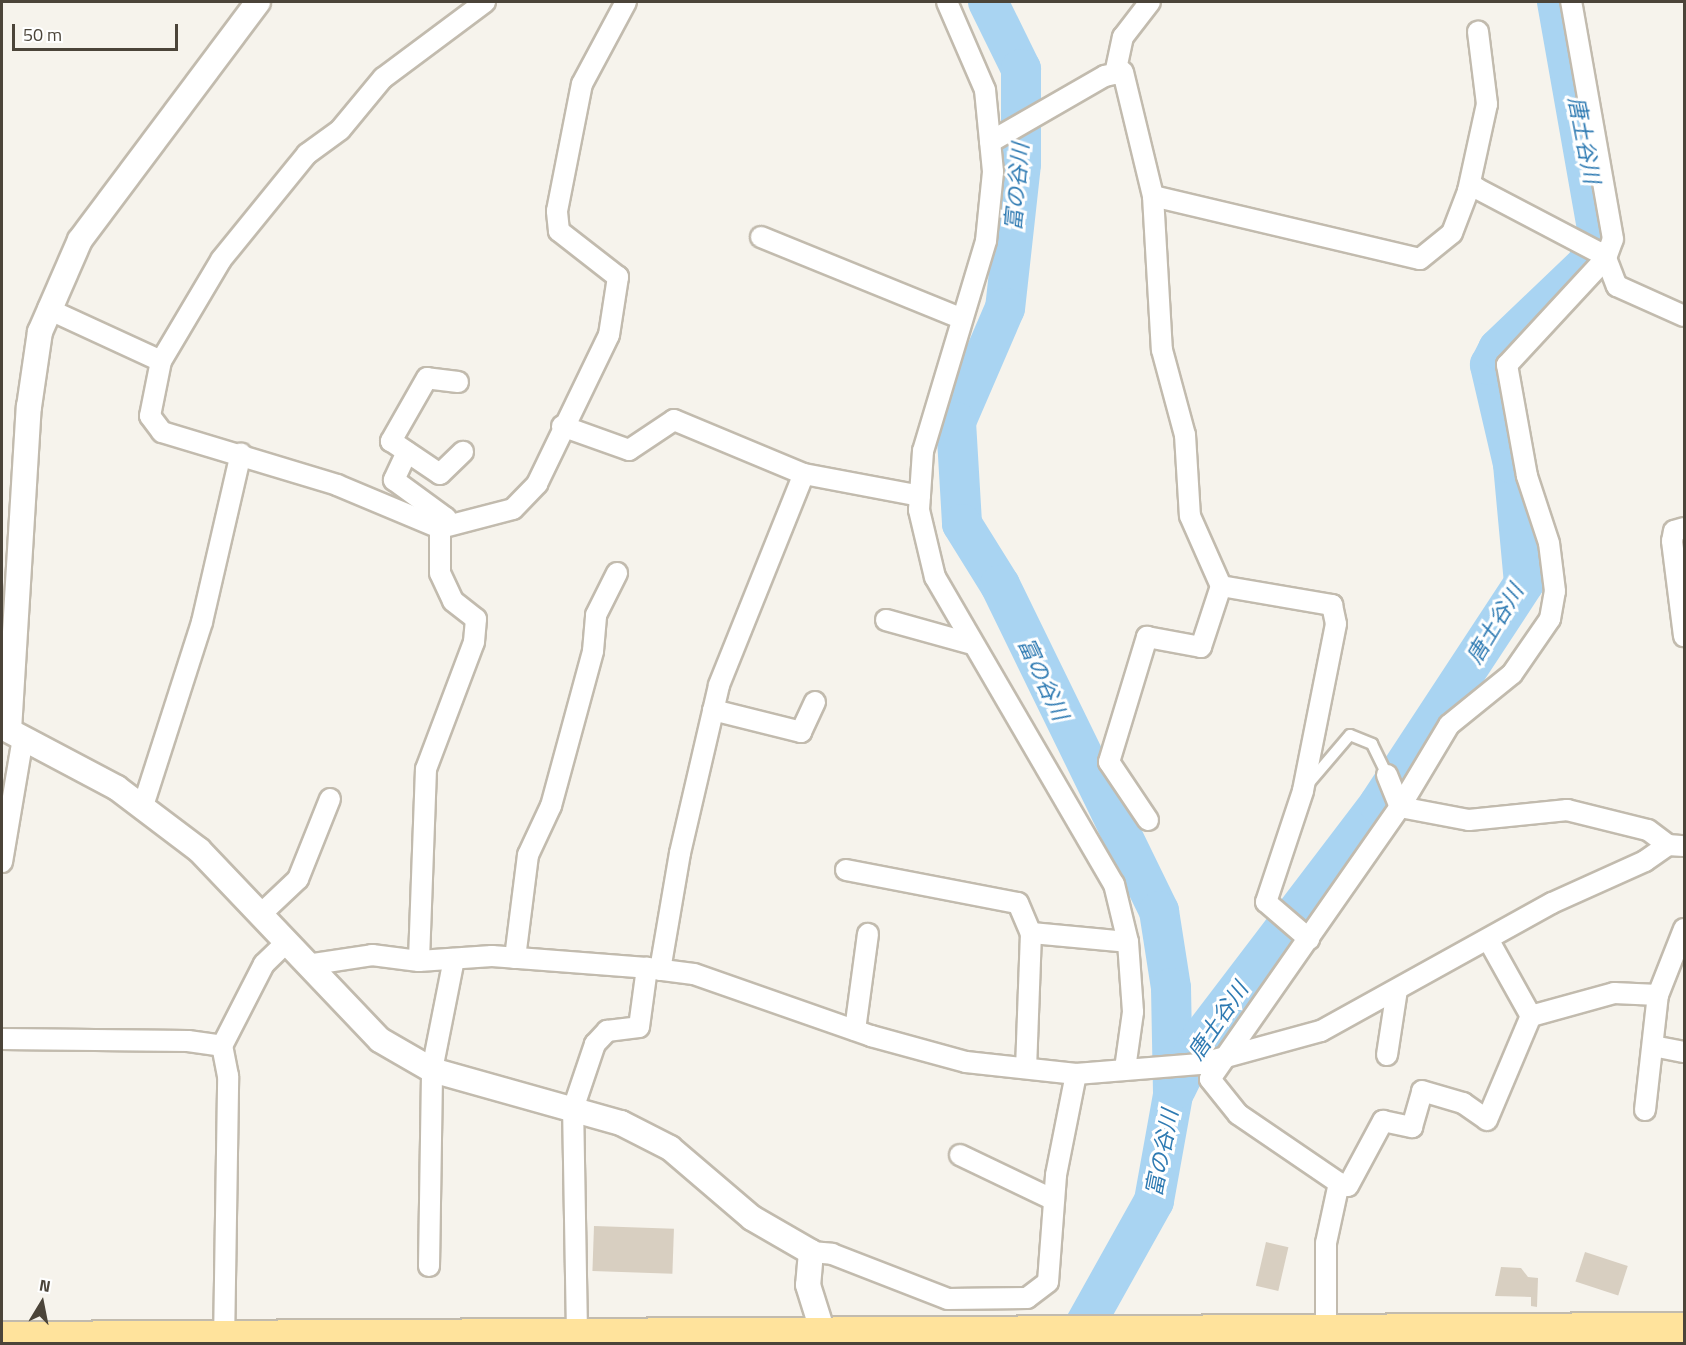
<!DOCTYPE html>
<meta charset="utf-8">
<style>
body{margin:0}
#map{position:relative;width:1686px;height:1345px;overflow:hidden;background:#f6f3ec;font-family:"Titillium Web","Noto Sans JP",sans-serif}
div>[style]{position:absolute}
.river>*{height:40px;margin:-20px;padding:0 20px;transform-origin:20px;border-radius:20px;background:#a9d4f2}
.building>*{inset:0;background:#d8cfc1;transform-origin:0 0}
.roads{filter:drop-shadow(2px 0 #c2bbae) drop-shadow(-2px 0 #c2bbae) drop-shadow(0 2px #c2bbae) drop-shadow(0 -2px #c2bbae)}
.service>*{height:10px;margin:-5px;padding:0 5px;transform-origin:5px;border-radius:5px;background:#fff}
.minor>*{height:20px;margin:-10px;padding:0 10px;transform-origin:10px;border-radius:10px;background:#fff}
.tertiary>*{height:24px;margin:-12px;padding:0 12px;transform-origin:12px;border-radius:12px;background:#fff}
.primary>*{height:32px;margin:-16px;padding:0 16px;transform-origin:16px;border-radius:16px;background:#ffe39c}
span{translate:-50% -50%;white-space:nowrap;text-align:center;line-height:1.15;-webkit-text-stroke:6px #fff;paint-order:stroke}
.water-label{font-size:22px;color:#2e7ab2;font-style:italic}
.frame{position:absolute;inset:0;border:3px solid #4b4439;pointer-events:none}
.north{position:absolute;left:12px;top:1273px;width:60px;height:60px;-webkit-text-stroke:4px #fff;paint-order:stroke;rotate:10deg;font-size:16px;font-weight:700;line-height:24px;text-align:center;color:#4b4439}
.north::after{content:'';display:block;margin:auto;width:21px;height:27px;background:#4b4439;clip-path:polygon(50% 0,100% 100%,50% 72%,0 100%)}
.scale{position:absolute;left:12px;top:24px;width:166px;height:27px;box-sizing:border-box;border:3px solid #4b4439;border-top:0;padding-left:8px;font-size:18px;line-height:21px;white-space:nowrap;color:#4b4439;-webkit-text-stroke:4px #fff;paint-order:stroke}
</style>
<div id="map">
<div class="river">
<i style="left:988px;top:2px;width:75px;rotate:63.8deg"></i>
<i style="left:1021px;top:69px;width:95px;rotate:90deg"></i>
<i style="left:1021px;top:164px;width:145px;rotate:96.3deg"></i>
<i style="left:1005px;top:308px;width:124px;rotate:113.3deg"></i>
<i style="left:956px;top:422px;width:102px;rotate:86.6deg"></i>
<i style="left:962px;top:524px;width:72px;rotate:58.1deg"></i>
<i style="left:1000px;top:585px;width:363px;rotate:64deg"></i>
<i style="left:1159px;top:911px;width:78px;rotate:81.1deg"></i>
<i style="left:1171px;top:988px;width:107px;rotate:88.9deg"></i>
<i style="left:1173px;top:1095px;width:108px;rotate:100.2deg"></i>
<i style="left:1154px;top:1201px;width:164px;rotate:119.2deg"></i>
<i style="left:1176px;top:1089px;width:57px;rotate:-63.9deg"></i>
<i style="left:1201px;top:1038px;width:294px;rotate:-52.7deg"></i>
<i style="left:1379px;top:804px;width:264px;rotate:-56.7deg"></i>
<i style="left:1524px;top:583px;width:120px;rotate:-95.3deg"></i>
<i style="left:1513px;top:464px;width:102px;rotate:-103.1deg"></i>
<i style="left:1490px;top:365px;width:18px;rotate:-63deg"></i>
<i style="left:1498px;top:349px;width:122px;rotate:-43.7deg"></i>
<i style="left:1586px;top:265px;width:28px;rotate:-63deg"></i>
<i style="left:1599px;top:240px;width:242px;rotate:-100deg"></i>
</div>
<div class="building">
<i style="left:594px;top:1226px;width:80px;height:45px;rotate:2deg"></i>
<i style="left:1266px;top:1242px;width:23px;height:45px;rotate:13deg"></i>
<i style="left:1585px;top:1252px;width:45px;height:31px;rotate:18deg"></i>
<i style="clip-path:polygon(1501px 1267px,1521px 1268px,1528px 1277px,1538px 1278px,1537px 1307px,1531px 1306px,1531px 1297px,1495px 1296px)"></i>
</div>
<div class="roads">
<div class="service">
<i style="left:1309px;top:783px;width:63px;rotate:-49.5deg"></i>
<i style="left:1350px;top:735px;width:24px;rotate:22deg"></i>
<i style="left:1372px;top:744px;width:34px;rotate:64deg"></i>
</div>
<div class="minor">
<i style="left:485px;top:2px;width:127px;rotate:143.3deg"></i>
<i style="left:383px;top:78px;width:67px;rotate:129.6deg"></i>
<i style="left:340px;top:130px;width:41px;rotate:144deg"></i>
<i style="left:307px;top:154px;width:136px;rotate:129.1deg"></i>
<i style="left:221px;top:260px;width:117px;rotate:120.7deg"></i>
<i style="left:161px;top:361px;width:56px;rotate:101.3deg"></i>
<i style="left:150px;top:416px;width:20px;rotate:53deg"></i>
<i style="left:162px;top:432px;width:183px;rotate:16.8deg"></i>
<i style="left:337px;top:485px;width:112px;rotate:22.7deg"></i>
<i style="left:440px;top:528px;width:75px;rotate:-14.6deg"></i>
<i style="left:513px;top:509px;width:35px;rotate:-46deg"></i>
<i style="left:537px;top:484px;width:165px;rotate:-64.2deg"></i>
<i style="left:609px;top:335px;width:59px;rotate:-81.2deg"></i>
<i style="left:618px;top:277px;width:75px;rotate:-142.1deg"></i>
<i style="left:559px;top:231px;width:20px;rotate:-96deg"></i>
<i style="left:557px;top:211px;width:129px;rotate:-78.9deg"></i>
<i style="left:582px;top:84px;width:93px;rotate:-61.8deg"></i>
<i style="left:947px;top:2px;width:96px;rotate:66.6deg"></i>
<i style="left:985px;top:90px;width:82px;rotate:84.4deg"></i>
<i style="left:993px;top:172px;width:69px;rotate:95.8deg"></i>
<i style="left:986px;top:241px;width:219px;rotate:106.7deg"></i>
<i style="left:923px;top:451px;width:59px;rotate:93.9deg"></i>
<i style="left:919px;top:510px;width:69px;rotate:76.6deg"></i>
<i style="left:935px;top:577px;width:355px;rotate:59.8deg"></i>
<i style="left:1114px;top:884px;width:60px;rotate:76.4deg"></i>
<i style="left:1128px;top:942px;width:70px;rotate:85.9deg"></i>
<i style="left:1133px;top:1012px;width:58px;rotate:98deg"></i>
<i style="left:1115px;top:74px;width:38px;rotate:-78deg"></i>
<i style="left:1123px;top:37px;width:44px;rotate:-52.4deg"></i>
<i style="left:990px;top:142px;width:133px;rotate:-29.9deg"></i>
<i style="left:1105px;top:76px;width:18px;rotate:-13deg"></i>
<i style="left:1123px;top:72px;width:128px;rotate:76.4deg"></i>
<i style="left:1153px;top:196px;width:154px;rotate:86.7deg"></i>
<i style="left:1162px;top:350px;width:88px;rotate:74.9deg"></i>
<i style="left:1185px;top:435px;width:81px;rotate:86.5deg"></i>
<i style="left:1190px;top:516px;width:77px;rotate:66.1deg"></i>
<i style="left:1221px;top:586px;width:113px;rotate:9.7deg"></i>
<i style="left:1332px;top:605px;width:19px;rotate:78deg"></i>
<i style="left:1336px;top:624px;width:170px;rotate:101.2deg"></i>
<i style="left:1303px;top:791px;width:117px;rotate:108.4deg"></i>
<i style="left:1266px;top:902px;width:57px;rotate:40.7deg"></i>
<i style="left:1468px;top:191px;width:89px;rotate:-77.7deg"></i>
<i style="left:1487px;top:104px;width:73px;rotate:-97.1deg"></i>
<i style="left:1153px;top:196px;width:274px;rotate:13.3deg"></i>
<i style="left:1420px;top:259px;width:41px;rotate:-39.1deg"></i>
<i style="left:1452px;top:233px;width:45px;rotate:-69.1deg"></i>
<i style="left:1468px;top:191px;width:9px;rotate:-21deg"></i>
<i style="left:1476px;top:188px;width:138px;rotate:27.7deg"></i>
<i style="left:1598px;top:252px;width:10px;rotate:37deg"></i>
<i style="left:1606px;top:258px;width:30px;rotate:69deg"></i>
<i style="left:1617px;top:286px;width:73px;rotate:24.1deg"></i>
<i style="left:761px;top:237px;width:215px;rotate:22.1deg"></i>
<i style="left:48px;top:309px;width:124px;rotate:24.7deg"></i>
<i style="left:458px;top:382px;width:31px;rotate:-173deg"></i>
<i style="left:427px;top:378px;width:73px;rotate:119.7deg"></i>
<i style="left:391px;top:441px;width:59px;rotate:34deg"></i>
<i style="left:440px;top:474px;width:32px;rotate:-44deg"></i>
<i style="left:562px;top:426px;width:71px;rotate:19.7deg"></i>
<i style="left:629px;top:450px;width:54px;rotate:-33.7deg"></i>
<i style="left:674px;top:420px;width:141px;rotate:22.6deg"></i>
<i style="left:804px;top:474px;width:118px;rotate:10.7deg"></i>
<i style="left:407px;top:452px;width:31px;rotate:115deg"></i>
<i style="left:394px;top:480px;width:64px;rotate:36.2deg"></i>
<i style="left:446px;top:518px;width:12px;rotate:121deg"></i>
<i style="left:440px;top:528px;width:45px;rotate:90deg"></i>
<i style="left:440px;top:573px;width:31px;rotate:65deg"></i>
<i style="left:453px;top:601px;width:29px;rotate:38deg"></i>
<i style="left:476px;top:619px;width:23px;rotate:95deg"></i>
<i style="left:474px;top:642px;width:136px;rotate:110.7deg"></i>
<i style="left:426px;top:769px;width:192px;rotate:92.1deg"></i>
<i style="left:1684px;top:528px;width:10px;rotate:163deg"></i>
<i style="left:1674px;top:531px;width:10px;rotate:101deg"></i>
<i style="left:1672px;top:541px;width:96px;rotate:82.8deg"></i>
<i style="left:886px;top:620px;width:89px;rotate:15.6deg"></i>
<i style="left:713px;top:710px;width:91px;rotate:14deg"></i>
<i style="left:801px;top:732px;width:33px;rotate:-65deg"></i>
<i style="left:1387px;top:775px;width:35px;rotate:68deg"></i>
<i style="left:143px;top:806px;width:193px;rotate:-72.2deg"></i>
<i style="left:202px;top:622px;width:173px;rotate:-77deg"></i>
<i style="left:1400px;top:807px;width:70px;rotate:10.7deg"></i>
<i style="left:1469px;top:820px;width:99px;rotate:-5.8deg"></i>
<i style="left:1567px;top:810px;width:83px;rotate:13.9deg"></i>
<i style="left:1648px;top:830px;width:25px;rotate:37deg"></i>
<i style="left:1148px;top:820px;width:70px;rotate:-123.9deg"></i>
<i style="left:1109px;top:762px;width:131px;rotate:-73.1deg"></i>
<i style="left:1147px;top:637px;width:55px;rotate:10.5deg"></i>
<i style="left:1201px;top:647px;width:64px;rotate:-71.8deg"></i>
<i style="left:2px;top:862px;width:126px;rotate:-80.4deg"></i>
<i style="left:846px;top:870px;width:175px;rotate:10.9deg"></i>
<i style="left:1018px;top:903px;width:33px;rotate:67deg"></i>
<i style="left:1031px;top:933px;width:135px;rotate:92.1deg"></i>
<i style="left:261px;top:914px;width:51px;rotate:-43.4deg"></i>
<i style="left:298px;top:879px;width:86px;rotate:-68.2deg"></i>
<i style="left:1031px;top:933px;width:97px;rotate:5.3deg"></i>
<i style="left:1489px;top:941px;width:86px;rotate:60.8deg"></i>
<i style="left:1531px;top:1016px;width:86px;rotate:-15.5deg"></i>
<i style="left:1614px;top:993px;width:44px;rotate:2.6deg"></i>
<i style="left:515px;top:958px;width:104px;rotate:-82.8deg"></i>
<i style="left:528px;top:855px;width:54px;rotate:-64.9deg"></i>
<i style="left:551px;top:806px;width:161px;rotate:-74.8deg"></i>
<i style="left:593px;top:651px;width:36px;rotate:-85deg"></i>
<i style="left:596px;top:615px;width:47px;rotate:-63.4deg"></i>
<i style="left:307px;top:965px;width:66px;rotate:-8.7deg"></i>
<i style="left:372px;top:955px;width:47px;rotate:7.3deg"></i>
<i style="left:419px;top:961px;width:73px;rotate:-3.9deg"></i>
<i style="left:492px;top:956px;width:155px;rotate:4.4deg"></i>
<i style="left:647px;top:968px;width:47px;rotate:7.3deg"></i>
<i style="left:694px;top:974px;width:188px;rotate:19.3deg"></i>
<i style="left:871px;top:1036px;width:98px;rotate:15.3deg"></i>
<i style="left:966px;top:1062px;width:111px;rotate:6.2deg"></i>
<i style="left:1076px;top:1074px;width:124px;rotate:-4.6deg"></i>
<i style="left:1200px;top:1064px;width:125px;rotate:-15.3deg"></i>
<i style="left:1321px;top:1031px;width:264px;rotate:-29deg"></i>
<i style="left:1552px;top:903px;width:102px;rotate:-24.3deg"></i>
<i style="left:1645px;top:861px;width:28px;rotate:-35deg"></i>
<i style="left:1668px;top:845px;width:16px;rotate:4deg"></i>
<i style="left:660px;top:970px;width:119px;rotate:-80.3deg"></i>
<i style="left:680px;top:853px;width:172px;rotate:-76.9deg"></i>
<i style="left:719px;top:685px;width:227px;rotate:-68.1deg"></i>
<i style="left:855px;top:1030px;width:97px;rotate:-82.3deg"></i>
<i style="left:2px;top:1039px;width:186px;rotate:0.6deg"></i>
<i style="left:188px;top:1041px;width:34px;rotate:8deg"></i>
<i style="left:1653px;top:1046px;width:32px;rotate:11deg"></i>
<i style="left:1387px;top:1055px;width:66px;rotate:-81.3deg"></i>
<i style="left:1645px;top:1110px;width:116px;rotate:-83.6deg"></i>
<i style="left:1658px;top:995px;width:71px;rotate:-68.5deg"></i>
<i style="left:960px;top:1155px;width:104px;rotate:25.6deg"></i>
<i style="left:1339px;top:1183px;width:9px;rotate:18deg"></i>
<i style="left:1348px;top:1186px;width:74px;rotate:-61.7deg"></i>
<i style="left:1383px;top:1121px;width:30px;rotate:12deg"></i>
<i style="left:1412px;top:1127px;width:37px;rotate:-74deg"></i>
<i style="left:1422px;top:1091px;width:43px;rotate:16.3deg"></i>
<i style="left:1463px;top:1103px;width:29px;rotate:35deg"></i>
<i style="left:1487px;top:1120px;width:113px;rotate:-67.1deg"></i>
<i style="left:811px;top:1252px;width:21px;rotate:5deg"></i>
<i style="left:832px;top:1254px;width:124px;rotate:21.2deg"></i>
<i style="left:948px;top:1299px;width:79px;rotate:-0.7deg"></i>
<i style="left:1027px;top:1298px;width:26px;rotate:-37deg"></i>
<i style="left:1048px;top:1282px;width:107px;rotate:-85.7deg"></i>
<i style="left:1056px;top:1175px;width:103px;rotate:-78.8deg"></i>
<i style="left:429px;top:1266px;width:196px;rotate:-89.1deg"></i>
<i style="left:432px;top:1070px;width:113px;rotate:-78.8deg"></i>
<i style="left:1326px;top:1329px;width:86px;rotate:-90deg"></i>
<i style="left:1326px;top:1243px;width:61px;rotate:-77.8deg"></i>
<i style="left:1339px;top:1183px;width:122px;rotate:-145.7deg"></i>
<i style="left:1238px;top:1114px;width:45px;rotate:-128.7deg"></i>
<i style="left:1210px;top:1079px;width:332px;rotate:-55.1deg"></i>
<i style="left:1400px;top:807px;width:96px;rotate:-59.1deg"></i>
<i style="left:1449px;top:725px;width:81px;rotate:-39deg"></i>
<i style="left:1512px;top:674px;width:67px;rotate:-55.4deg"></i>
<i style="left:1550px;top:619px;width:28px;rotate:-80deg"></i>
<i style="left:1555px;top:591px;width:48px;rotate:-97.1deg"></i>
<i style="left:1549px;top:543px;width:71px;rotate:-108.2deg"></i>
<i style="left:1527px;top:476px;width:113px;rotate:-100.2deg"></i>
<i style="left:1507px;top:365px;width:146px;rotate:-47.2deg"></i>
<i style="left:1606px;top:258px;width:20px;rotate:-70deg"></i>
<i style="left:1613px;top:239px;width:241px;rotate:-100deg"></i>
<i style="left:577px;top:1333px;width:224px;rotate:-91deg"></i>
<i style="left:573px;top:1109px;width:69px;rotate:-71.3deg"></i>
<i style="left:595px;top:1044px;width:18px;rotate:-47deg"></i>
<i style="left:607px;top:1031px;width:32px;rotate:-7deg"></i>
<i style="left:639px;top:1027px;width:60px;rotate:-82.3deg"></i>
<i style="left:224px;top:1344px;width:268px;rotate:-89.1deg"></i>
<i style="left:228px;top:1076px;width:31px;rotate:-101deg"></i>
<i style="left:222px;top:1046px;width:92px;rotate:-62.9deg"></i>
<i style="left:264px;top:964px;width:30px;rotate:-44deg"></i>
</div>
<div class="tertiary">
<i style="left:2px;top:727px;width:130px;rotate:27.9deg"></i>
<i style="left:117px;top:788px;width:103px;rotate:37.1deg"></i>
<i style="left:199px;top:850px;width:262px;rotate:46.4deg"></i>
<i style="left:380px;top:1040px;width:60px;rotate:30deg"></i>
<i style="left:432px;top:1070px;width:196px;rotate:15.7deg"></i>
<i style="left:621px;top:1123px;width:55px;rotate:27deg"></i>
<i style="left:670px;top:1148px;width:108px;rotate:40.5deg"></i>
<i style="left:752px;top:1218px;width:68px;rotate:30deg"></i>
<i style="left:811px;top:1252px;width:33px;rotate:95deg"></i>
<i style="left:808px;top:1285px;width:50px;rotate:72.6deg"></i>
<i style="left:9px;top:730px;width:324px;rotate:-86.5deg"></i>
<i style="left:29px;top:407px;width:76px;rotate:-81.7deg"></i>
<i style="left:40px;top:332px;width:100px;rotate:-66.5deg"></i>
<i style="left:80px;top:240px;width:297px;rotate:-53.2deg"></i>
</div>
<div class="primary">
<i style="left:2px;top:1338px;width:1682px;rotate:-0.31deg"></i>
</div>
</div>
<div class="water-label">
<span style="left:1584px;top:140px;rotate:79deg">唐土谷川</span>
<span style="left:1017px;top:187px;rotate:-85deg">富の谷川</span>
<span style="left:1495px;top:624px;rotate:-59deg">唐土谷川</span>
<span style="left:1043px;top:679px;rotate:65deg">富の谷川</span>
<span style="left:1218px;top:1021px;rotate:-56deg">唐土谷川</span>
<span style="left:1162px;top:1153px;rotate:-79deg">富の谷川</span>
</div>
<div class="frame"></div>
<div class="north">N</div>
<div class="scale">50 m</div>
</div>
